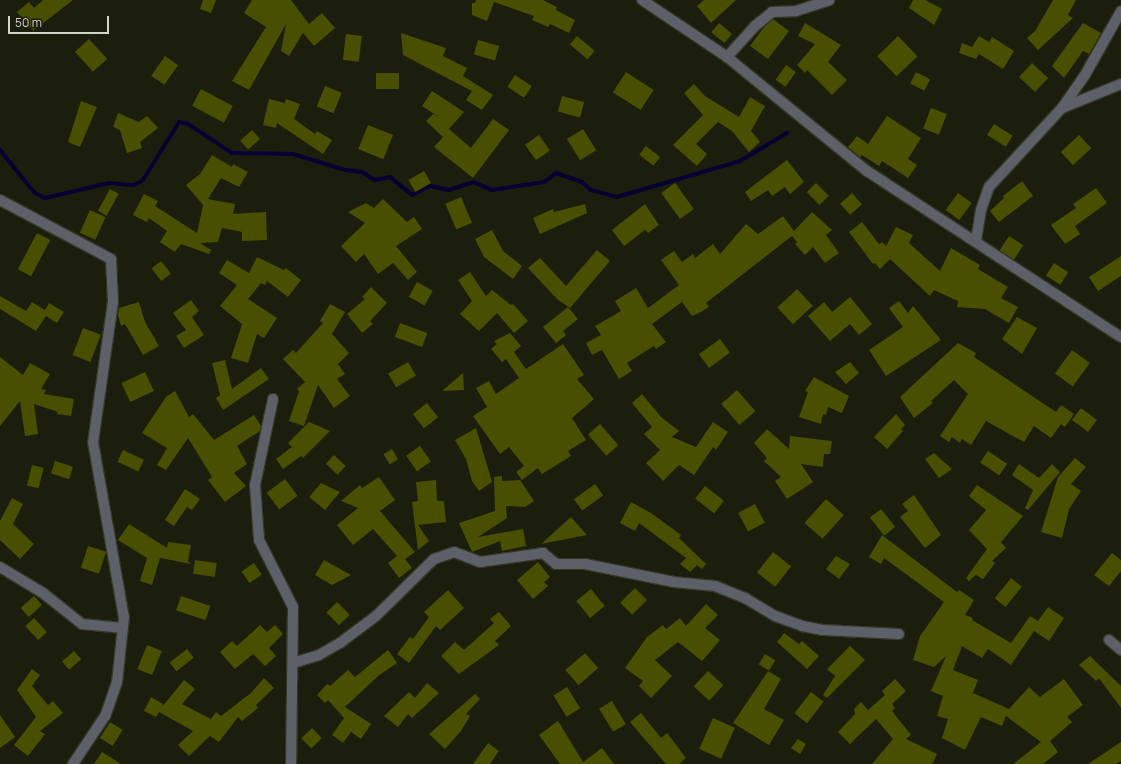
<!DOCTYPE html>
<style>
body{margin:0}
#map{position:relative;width:1121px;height:764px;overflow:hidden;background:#1b1d0d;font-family:Manrope,sans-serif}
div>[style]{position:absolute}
.stream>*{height:4px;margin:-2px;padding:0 2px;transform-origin:2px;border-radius:2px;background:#070032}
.building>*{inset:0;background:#494f00;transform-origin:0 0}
.roads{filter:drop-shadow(1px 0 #353727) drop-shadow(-1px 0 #353727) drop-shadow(0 1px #353727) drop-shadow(0 -1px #353727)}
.minor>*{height:10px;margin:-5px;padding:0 5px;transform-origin:5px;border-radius:5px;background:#5e6069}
span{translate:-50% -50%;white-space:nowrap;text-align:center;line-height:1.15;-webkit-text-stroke:4px #1b1d0d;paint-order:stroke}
.scale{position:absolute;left:8px;top:16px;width:101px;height:18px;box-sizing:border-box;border:2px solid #d3d5ca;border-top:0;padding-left:5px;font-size:12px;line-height:14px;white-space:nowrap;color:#d3d5ca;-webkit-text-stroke:3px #1b1d0d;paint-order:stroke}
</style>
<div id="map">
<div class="stream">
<i style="left:0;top:150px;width:55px;rotate:50.9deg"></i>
<i style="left:35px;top:193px;width:11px;rotate:27deg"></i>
<i style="left:45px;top:198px;width:66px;rotate:-13.2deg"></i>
<i style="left:109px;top:183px;width:25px;rotate:5deg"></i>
<i style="left:134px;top:185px;width:10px;rotate:-29deg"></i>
<i style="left:143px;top:180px;width:68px;rotate:-58.2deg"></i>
<i style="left:179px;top:122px;width:9px;rotate:13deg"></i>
<i style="left:188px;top:124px;width:53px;rotate:33.4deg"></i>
<i style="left:232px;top:153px;width:61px;rotate:0.9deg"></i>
<i style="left:293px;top:154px;width:54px;rotate:17.1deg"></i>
<i style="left:345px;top:170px;width:17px;rotate:7deg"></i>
<i style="left:362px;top:172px;width:15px;rotate:32deg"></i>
<i style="left:375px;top:180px;width:15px;rotate:-11deg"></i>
<i style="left:390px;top:177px;width:28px;rotate:39deg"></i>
<i style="left:412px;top:195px;width:20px;rotate:-27deg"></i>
<i style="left:430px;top:186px;width:19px;rotate:12deg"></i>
<i style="left:449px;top:190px;width:25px;rotate:-18deg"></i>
<i style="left:473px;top:182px;width:21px;rotate:23deg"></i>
<i style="left:492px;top:190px;width:53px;rotate:-8.7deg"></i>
<i style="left:544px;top:182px;width:15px;rotate:-37deg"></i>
<i style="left:556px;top:173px;width:28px;rotate:19deg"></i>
<i style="left:582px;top:182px;width:12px;rotate:42deg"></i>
<i style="left:591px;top:190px;width:27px;rotate:15deg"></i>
<i style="left:617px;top:197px;width:128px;rotate:-16.3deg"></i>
<i style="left:740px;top:161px;width:55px;rotate:-30.8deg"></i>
</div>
<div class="building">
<i style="clip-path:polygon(43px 0,73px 0,33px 31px,17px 12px,29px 2px,34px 8px)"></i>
<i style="clip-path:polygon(203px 0,216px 0,211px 13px,200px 9px)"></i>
<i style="clip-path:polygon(252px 0,291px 0,309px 24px,322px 13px,335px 28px,314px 46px,303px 33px,289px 56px,281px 51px,286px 24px,249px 90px,232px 81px,266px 27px,244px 13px)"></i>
<i style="clip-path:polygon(476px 0,543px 0,557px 7px,556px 10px,575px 20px,569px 33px,550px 24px,548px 27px,532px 20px,534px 16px,494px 2px,487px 21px,472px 15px,472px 3px,475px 3px)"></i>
<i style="clip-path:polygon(704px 0,736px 0,711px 23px,697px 6px)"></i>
<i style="clip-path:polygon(913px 0,925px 0,942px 9px,934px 25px,909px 8px)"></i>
<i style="clip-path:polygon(1053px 0,1076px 0,1068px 15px,1073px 18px,1038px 50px,1027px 38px,1035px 31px)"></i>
<i style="clip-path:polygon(773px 19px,789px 31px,768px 59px,750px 46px,764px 27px)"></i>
<i style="left:719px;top:23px;width:17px;height:12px;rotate:40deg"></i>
<i style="clip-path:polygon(805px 23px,841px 45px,828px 62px,847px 80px,832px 95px,807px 70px,805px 73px,797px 65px,815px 44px,798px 36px)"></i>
<i style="clip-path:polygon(1083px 23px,1101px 33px,1089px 54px,1083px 51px,1064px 78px,1052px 66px)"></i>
<i style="clip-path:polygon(401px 33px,446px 48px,443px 56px,467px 68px,463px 76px,493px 95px,482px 110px,466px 100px,472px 91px,403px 55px)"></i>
<i style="left:346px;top:34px;width:16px;height:26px;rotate:7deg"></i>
<i style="left:577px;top:36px;width:23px;height:11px;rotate:40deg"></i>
<i style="left:898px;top:36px;width:28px;height:29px;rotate:46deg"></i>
<i style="clip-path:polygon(979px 36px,989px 42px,992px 37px,1014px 51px,1003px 69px,979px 54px,976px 59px,959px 53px,962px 43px,972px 47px)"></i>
<i style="left:89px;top:39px;width:27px;height:19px;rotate:48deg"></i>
<i style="left:478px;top:40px;width:22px;height:15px;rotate:16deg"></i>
<i style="left:165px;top:56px;width:16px;height:24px;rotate:35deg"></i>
<i style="left:1032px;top:63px;width:22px;height:19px;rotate:43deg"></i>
<i style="left:786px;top:65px;width:12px;height:18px;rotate:35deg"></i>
<i style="left:626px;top:72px;width:33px;height:24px;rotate:33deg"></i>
<i style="left:916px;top:72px;width:16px;height:13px;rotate:27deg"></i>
<i style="left:376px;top:73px;width:23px;height:16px"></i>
<i style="left:515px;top:75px;width:20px;height:14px;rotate:33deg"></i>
<i style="clip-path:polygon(694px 84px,705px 96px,739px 117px,750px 97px,765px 106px,751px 131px,760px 142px,749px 152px,732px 131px,718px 122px,696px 144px,707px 154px,697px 166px,673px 145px,703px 115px,684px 93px)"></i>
<i style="left:325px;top:86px;width:18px;height:22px;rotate:22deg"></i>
<i style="left:201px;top:89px;width:36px;height:19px;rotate:28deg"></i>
<i style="clip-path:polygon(432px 91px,464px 112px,449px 129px,471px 148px,493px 119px,509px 130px,473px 178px,434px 147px,443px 137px,426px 121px,433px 114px,439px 117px,422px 106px)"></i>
<i style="left:562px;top:96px;width:23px;height:16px;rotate:15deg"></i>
<i style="clip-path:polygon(269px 99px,285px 103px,286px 99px,300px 104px,294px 119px,315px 134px,317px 131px,332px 140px,323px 154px,277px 123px,276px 128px,263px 125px)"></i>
<i style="clip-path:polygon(81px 101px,97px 107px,80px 147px,68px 142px)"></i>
<i style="left:931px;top:108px;width:17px;height:22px;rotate:21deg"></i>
<i style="clip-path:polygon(118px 113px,139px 122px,147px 116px,158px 128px,140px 142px,142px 148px,127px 153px,120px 130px,113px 127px)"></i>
<i style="clip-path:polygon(887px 116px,921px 138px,908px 159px,917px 165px,908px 178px,882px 161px,879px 166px,862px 155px,860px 157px,848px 147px,857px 136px,868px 144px)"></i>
<i style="left:994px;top:124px;width:22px;height:13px;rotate:32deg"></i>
<i style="left:368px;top:125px;width:27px;height:26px;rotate:22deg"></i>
<i style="left:583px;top:129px;width:25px;height:19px;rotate:58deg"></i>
<i style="left:252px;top:130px;width:12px;height:16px;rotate:48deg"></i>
<i style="left:539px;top:135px;width:19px;height:17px;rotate:55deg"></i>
<i style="left:1079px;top:135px;width:18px;height:25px;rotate:47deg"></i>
<i style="left:646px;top:146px;width:18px;height:11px;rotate:38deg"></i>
<i style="clip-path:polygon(212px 155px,232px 167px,233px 164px,248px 172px,239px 187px,221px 178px,208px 199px,235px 204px,233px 214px,266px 212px,267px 240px,242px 241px,242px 232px,222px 228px,218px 242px,200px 243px,211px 250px,209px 254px,181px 244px,175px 252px,160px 242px,167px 231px,149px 218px,147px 222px,133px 215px,144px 194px,158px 201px,155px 206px,197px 233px,203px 205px,186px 185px,200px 174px)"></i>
<i style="clip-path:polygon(787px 160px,804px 182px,790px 194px,785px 187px,772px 196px,768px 190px,751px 201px,745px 192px)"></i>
<i style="left:424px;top:171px;width:14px;height:18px;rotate:60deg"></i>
<i style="clip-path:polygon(1022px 181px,1033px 196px,999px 222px,990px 211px,1004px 198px,1003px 196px)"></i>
<i style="left:675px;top:183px;width:32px;height:17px;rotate:54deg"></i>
<i style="left:816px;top:183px;width:18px;height:13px;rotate:45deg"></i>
<i style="clip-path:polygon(1096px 188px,1107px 203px,1075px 226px,1080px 234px,1065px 244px,1051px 225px,1076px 208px,1073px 204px)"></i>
<i style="left:110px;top:189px;width:10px;height:25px;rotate:29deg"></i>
<i style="left:852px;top:193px;width:15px;height:16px;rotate:48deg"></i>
<i style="left:958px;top:193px;width:17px;height:21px;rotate:36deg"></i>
<i style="left:461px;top:197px;width:28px;height:17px;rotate:67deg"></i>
<i style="clip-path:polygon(383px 199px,407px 222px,414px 217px,422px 229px,396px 246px,417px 272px,408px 280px,393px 263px,378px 274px,364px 254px,356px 262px,341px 246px,365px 223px,348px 212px,366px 203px,374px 208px)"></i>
<i style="clip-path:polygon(585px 204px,587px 213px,540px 234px,533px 218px,553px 209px,554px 212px)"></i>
<i style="clip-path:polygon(645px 204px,659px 225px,648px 233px,645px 230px,624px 246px,612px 230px)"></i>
<i style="left:90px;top:210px;width:17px;height:25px;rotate:24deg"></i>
<i style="clip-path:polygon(812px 212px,832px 230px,826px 235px,839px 253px,825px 263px,813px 247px,805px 255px,795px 244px,797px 242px,792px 236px,706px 303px,709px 307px,699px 313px,692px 316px,682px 302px,652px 324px,666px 342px,656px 349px,654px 346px,627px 363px,632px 371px,619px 379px,602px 350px,592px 355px,586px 343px,601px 335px,595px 326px,621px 311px,615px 301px,636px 288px,648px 308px,679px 285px,661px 260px,674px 251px,682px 262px,693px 254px,695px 258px,713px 244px,720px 254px,746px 224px,758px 234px,783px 216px,794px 231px)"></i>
<i style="clip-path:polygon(862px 222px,879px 244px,882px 242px,886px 246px,896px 227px,913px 235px,909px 243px,940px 271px,951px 248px,980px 265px,978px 269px,1008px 287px,1001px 298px,1018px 307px,1009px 323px,985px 309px,957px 307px,958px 301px,934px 290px,930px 296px,890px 259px,880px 269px,875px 263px,873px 264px,849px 232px)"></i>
<i style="clip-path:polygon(492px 230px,503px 251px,522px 266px,513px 279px,484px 257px,475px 239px)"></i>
<i style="left:37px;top:233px;width:15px;height:41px;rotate:28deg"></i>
<i style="left:1009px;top:236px;width:17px;height:17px;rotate:33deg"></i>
<i style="clip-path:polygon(597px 250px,610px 261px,570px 308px,557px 299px,528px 268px,540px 258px,566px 286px)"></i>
<i style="clip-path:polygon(1121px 256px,1121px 276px,1098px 291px,1089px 277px)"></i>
<i style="clip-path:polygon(257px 257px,284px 270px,286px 268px,301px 280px,288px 297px,267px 281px,265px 285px,261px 283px,248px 299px,277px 318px,264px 338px,257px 334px,248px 363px,231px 358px,242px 324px,220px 306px,237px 285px,219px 273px,227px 260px,249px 273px)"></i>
<i style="left:161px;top:261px;width:16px;height:12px;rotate:52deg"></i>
<i style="left:1054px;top:263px;width:17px;height:15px;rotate:33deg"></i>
<i style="clip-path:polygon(470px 272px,486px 296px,492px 290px,511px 305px,513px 304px,528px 321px,514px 333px,497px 313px,479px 331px,460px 314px,472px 301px,458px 280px)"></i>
<i style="left:417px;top:282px;width:18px;height:17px;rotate:29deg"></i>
<i style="clip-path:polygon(371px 287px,387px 303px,370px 321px,373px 324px,362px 333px,347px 314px,365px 299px,362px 297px)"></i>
<i style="left:797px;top:289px;width:23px;height:27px;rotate:47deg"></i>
<i style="clip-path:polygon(0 296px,26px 311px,32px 302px,45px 310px,49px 303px,64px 312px,57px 323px,46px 316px,36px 331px,0 309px)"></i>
<i style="clip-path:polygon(850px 297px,872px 324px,859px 335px,850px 324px,830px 341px,808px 316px,824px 302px,832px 312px)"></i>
<i style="clip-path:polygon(191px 300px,199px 311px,192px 317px,204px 335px,184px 348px,176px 336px,186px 330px,173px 313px)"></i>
<i style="clip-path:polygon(899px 301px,908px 313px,913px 306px,941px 340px,886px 376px,869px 350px,903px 327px,889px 308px)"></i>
<i style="clip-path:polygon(139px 302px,145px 322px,159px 346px,143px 355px,125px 324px,121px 326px,118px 315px,119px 308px)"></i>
<i style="clip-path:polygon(330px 304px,345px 312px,332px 334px,349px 353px,338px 364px,345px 374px,337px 379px,350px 396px,334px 408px,318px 385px,304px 426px,289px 421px,299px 391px,297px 389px,305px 382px,283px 359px,293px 350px,296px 353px,323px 323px,320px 321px)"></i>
<i style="clip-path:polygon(568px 307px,578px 319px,563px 331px,566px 335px,556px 343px,543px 327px)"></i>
<i style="clip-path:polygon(1017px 317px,1037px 328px,1022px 354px,1002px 339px)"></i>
<i style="left:400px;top:323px;width:29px;height:15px;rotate:20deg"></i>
<i style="left:83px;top:328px;width:19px;height:29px;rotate:21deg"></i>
<i style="clip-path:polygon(510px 333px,521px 346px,514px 352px,526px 369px,563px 344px,584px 375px,577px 379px,594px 399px,572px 418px,586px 440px,568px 451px,571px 456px,542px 474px,538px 468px,522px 480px,516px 472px,524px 466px,509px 447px,500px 454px,473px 416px,487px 407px,476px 388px,489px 381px,496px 394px,519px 378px,506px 359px,502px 362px,491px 349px,497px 344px,494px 341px)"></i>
<i style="left:720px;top:339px;width:17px;height:26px;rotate:54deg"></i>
<i style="clip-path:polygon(958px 343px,976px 353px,974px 357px,1056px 412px,1061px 405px,1074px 414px,1065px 427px,1061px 424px,1051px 438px,1034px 426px,1024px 442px,986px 421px,971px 445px,962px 439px,960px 443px,952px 437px,949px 442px,940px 436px,968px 394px,954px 380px,931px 401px,933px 403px,914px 418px,900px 397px)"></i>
<i style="left:1072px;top:350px;width:22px;height:29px;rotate:36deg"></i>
<i style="clip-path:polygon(0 357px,23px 375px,30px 363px,50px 374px,41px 389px,46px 390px,44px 394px,74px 399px,71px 416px,57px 414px,58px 412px,34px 404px,38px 434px,25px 436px,20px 401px,0 426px)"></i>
<i style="clip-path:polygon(225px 360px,232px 389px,261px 368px,269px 379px,223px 410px,216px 398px,220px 395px,212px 363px)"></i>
<i style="left:408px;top:362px;width:16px;height:23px;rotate:60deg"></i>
<i style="clip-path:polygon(850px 362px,859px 373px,846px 384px,835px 372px)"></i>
<i style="left:145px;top:372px;width:21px;height:26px;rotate:65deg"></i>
<i style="clip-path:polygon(463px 373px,464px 390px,442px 391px)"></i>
<i style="clip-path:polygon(814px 377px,849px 396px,842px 413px,828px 407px,826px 415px,823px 414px,821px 424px,799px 417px,808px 392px,805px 391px)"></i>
<i style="left:737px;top:390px;width:28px;height:21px;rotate:49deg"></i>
<i style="clip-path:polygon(175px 391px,189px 417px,193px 414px,214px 440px,254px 415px,261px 426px,260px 431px,237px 446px,247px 464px,234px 473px,246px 486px,225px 502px,208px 480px,212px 477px,188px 438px,166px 470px,157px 465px,167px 448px,142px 433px,166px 397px)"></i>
<i style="clip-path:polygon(642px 394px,661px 417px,679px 431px,672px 437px,696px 447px,713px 422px,728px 432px,716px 450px,713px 447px,694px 475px,679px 465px,663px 481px,646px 463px,660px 450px,644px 434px,652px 427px,632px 403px)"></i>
<i style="left:427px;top:403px;width:18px;height:18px;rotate:52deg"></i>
<i style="left:1081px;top:408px;width:20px;height:15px;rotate:37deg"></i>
<i style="clip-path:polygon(896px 414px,905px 425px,901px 429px,903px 431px,887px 449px,874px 437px)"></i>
<i style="clip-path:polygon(309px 422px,330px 431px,303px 458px,301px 456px,283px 469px,276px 459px,292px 447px,288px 443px)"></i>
<i style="left:600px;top:424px;width:28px;height:16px;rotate:49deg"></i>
<i style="clip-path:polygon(476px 428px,492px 482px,479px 491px,472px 481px,466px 459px,455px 440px)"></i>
<i style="clip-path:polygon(767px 429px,789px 449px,790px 436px,832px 441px,830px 454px,824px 454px,823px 467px,801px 464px,813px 482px,787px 499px,775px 481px,781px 477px,764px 461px,767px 458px,754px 443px)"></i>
<i style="left:420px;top:446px;width:19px;height:17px;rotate:55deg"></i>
<i style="left:392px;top:449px;width:12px;height:10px;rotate:59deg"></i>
<i style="left:123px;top:450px;width:23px;height:13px;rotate:25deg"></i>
<i style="left:988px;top:451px;width:23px;height:14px;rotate:34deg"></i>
<i style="clip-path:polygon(934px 453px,952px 469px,939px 478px,925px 459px)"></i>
<i style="left:334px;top:455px;width:16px;height:12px;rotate:43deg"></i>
<i style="clip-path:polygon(1075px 458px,1086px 467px,1071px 484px,1081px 491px,1069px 509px,1062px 538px,1041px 532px,1058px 477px)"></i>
<i style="left:55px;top:461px;width:19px;height:13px;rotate:18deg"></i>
<i style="clip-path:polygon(1019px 464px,1039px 478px,1052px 464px,1060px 472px,1028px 510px,1025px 508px,1033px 490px,1012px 475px)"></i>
<i style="left:32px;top:465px;width:12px;height:21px;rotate:14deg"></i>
<i style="clip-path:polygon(502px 476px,502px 481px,520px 480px,534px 501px,525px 507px,506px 506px,507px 518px,478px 537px,523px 529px,526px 546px,502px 551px,500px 541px,472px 552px,459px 523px,495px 511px,494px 477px)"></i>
<i style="clip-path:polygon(379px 477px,395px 500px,380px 511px,415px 552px,405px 559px,412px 568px,399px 578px,388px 563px,397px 556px,373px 529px,353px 545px,337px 525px,358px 508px,341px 501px,360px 485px,362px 488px)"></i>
<i style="left:285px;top:479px;width:21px;height:23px;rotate:53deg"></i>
<i style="clip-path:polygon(436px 480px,437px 501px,444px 501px,446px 522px,418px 525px,429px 541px,418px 550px,412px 502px,418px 501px,416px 482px)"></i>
<i style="clip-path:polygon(321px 483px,340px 492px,325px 510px,309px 497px)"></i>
<i style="left:595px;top:484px;width:14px;height:26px;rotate:54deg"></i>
<i style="clip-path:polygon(977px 485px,1023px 516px,1001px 542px,1006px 548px,992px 561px,995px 563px,983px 579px,976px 575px,969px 581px,966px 578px,987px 549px,969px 530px,986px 510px,969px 496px)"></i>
<i style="left:705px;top:486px;width:24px;height:16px;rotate:38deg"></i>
<i style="clip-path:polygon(185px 489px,200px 499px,192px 510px,187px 507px,174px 526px,165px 520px)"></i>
<i style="clip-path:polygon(914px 495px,941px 535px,925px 548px,900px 517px,908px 511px,902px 504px)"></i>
<i style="clip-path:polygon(12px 498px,23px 504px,13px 524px,34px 544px,20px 559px,0 540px,0 521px)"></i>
<i style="left:826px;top:499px;width:24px;height:32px;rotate:42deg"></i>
<i style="clip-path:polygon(631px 502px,651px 513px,681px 535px,679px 538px,706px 564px,702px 569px,697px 565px,690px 572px,680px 564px,686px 558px,639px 523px,635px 531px,620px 523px)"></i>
<i style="left:755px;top:504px;width:21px;height:19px;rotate:62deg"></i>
<i style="left:881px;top:509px;width:23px;height:14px;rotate:52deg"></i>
<i style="clip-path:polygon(571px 517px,587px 535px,541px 544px)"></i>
<i style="clip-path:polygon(129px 524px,167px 548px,168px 542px,191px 545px,188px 561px,191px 564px,160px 558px,152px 585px,140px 581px,147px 558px,118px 540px)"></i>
<i style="clip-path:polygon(882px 535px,957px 592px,959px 590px,974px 600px,965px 615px,973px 618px,972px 620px,1011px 643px,1030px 616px,1038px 621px,1048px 607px,1064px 618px,1049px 641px,1034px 631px,1011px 665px,988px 649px,982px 658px,962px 646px,953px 670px,978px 680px,973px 693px,1009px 709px,1029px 687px,1040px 697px,1064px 679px,1083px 705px,1067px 717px,1072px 722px,1050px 741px,1058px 752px,1043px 764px,1013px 764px,1041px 742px,1006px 716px,1002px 726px,981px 717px,965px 750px,942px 738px,948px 719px,937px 716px,943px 696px,931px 691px,946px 656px,934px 667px,913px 660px,920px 636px,944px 602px,884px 558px,881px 564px,869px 557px)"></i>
<i style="left:88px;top:546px;width:19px;height:23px;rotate:18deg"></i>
<i style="left:773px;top:552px;width:23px;height:26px;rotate:38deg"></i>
<i style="clip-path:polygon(1112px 553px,1121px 560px,1121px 571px,1109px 586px,1094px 575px)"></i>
<i style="clip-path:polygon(836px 556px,850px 564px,839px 579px,826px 569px)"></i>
<i style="left:195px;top:560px;width:22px;height:14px;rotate:8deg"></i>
<i style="clip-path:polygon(324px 560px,351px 575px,332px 585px,315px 575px)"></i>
<i style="clip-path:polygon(538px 562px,550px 577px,544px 582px,548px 586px,533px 599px,517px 580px)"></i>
<i style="left:254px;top:563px;width:14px;height:15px;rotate:56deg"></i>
<i style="left:1011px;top:578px;width:14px;height:26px;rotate:39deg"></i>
<i style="left:635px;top:588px;width:17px;height:21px;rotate:45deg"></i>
<i style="left:591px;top:589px;width:22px;height:19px;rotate:51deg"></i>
<i style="clip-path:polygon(448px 590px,464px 608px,440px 630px,436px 626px,409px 663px,397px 654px,410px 637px,413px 639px,429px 617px,424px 612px)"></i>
<i style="left:34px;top:596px;width:12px;height:18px;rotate:48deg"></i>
<i style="left:181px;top:596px;width:31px;height:15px;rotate:19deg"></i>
<i style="left:337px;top:602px;width:18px;height:15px;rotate:45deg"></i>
<i style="clip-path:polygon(706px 604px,718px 615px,705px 628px,720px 640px,702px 661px,678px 642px,655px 660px,672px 676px,651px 698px,639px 686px,643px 681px,625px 668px,647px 637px,663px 625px,666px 629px,680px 618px,686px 626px)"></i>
<i style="clip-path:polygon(499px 612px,511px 626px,495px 641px,499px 645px,459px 674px,441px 656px,455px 642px,464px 650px,494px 623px,490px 619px)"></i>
<i style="left:34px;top:618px;width:19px;height:12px;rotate:47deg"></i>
<i style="clip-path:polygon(260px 625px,267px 632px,275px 625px,283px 634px,269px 648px,276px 656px,265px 666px,253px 654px,235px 669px,220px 652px,232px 641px,237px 646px)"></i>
<i style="clip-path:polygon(784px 633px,799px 644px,802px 641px,819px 656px,807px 669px,777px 642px)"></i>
<i style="left:147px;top:645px;width:16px;height:26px;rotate:22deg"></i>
<i style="clip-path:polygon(850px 646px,865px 660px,827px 698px,823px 695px,835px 676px,827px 669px)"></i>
<i style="left:187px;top:649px;width:11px;height:22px;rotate:52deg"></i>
<i style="clip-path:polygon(388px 650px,397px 663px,378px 676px,345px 707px,371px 724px,361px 739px,351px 732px,343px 743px,332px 735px,344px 718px,328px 700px,325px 703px,317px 695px,327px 684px,330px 686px,348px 670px,355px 677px)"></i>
<i style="left:74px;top:651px;width:11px;height:16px;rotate:49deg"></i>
<i style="left:585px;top:653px;width:20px;height:26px;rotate:49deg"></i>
<i style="left:765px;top:654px;width:12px;height:12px;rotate:31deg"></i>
<i style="clip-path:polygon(1090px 656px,1121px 686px,1121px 708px,1099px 678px,1096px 681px,1079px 665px)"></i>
<i style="clip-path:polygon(32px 669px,40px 675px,32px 686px,48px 705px,53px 701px,63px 713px,40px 731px,45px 734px,28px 756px,14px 745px,36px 717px,17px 690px)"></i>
<i style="left:708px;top:671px;width:21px;height:21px;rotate:43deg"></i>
<i style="clip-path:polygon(768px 671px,781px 679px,764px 709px,784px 720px,769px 745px,733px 723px)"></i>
<i style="clip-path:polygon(264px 678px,274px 688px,256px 705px,258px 708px,242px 721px,238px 717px,219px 742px,210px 736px,189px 756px,178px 745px,193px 731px,159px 712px,156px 717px,144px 711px,151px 697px,163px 704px,162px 707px,184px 680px,195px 689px,182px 704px,211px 719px,216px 712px,221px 716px,251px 693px)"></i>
<i style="clip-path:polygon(895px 679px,906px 691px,892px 704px,895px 708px,892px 711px,911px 735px,906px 739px,937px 754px,932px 764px,872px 764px,893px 739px,876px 719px,850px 744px,838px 732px,855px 714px,854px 709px,861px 702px,868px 710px,885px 695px,882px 691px)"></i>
<i style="clip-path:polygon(427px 683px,439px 693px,412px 718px,408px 714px,398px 727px,384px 716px,409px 692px,415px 698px)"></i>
<i style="left:567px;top:687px;width:25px;height:16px;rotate:58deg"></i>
<i style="left:811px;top:692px;width:16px;height:27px;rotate:38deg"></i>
<i style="clip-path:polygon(475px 694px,480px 699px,466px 714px,470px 716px,461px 731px,445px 749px,429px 734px)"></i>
<i style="left:612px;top:701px;width:27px;height:15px;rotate:59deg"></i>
<i style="clip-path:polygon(641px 713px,661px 738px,667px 733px,686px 758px,679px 764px,666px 764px,630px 722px)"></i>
<i style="clip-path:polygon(0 715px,15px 737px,0 748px)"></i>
<i style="left:713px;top:718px;width:24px;height:34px;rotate:24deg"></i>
<i style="clip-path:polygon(558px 721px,583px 762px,602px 748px,614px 764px,560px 764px,539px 735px)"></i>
<i style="left:110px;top:722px;width:15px;height:19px;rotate:32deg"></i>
<i style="left:312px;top:728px;width:14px;height:15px;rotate:45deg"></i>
<i style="clip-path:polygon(798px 739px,806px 744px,800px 754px,791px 748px)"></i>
<i style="clip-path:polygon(1121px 742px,1121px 761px,1116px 764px,1088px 764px)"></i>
<i style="clip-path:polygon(488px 743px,499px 751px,490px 764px,473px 764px)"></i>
<i style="clip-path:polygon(102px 752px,121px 764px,94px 764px)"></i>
</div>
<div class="roads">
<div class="minor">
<i style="left:642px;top:0;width:102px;rotate:33.8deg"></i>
<i style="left:727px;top:57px;width:181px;rotate:39.2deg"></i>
<i style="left:867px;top:171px;width:303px;rotate:33.2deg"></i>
<i style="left:727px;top:57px;width:42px;rotate:-47.9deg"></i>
<i style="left:755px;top:26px;width:22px;rotate:-39deg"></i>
<i style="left:772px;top:12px;width:24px;rotate:-2deg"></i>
<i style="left:796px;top:11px;width:35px;rotate:-18deg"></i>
<i style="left:1062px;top:108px;width:64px;rotate:-22.1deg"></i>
<i style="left:0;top:200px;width:126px;rotate:28deg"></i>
<i style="left:111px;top:259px;width:43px;rotate:87.3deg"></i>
<i style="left:113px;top:302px;width:141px;rotate:98.1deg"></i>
<i style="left:93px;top:442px;width:178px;rotate:80deg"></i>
<i style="left:124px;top:617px;width:65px;rotate:96.1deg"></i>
<i style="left:117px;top:682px;width:36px;rotate:109deg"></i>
<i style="left:105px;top:716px;width:58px;rotate:123.7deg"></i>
<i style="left:976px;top:241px;width:31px;rotate:-81deg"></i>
<i style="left:981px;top:210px;width:24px;rotate:-71deg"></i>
<i style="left:989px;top:187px;width:108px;rotate:-47.3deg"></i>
<i style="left:1062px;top:108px;width:40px;rotate:-55.1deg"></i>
<i style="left:1085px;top:75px;width:73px;rotate:-60.6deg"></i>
<i style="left:273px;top:399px;width:88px;rotate:101.8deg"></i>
<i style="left:255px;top:485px;width:55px;rotate:85.8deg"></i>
<i style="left:259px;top:540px;width:75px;rotate:63.1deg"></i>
<i style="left:293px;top:607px;width:157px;rotate:90.7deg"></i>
<i style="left:0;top:567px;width:50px;rotate:31.2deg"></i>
<i style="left:43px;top:593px;width:50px;rotate:38.5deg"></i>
<i style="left:82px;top:624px;width:41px;rotate:5.6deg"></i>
<i style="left:1109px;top:640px;width:16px;rotate:40deg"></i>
<i style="left:293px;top:663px;width:27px;rotate:-17deg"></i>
<i style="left:319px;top:655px;width:24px;rotate:-30deg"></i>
<i style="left:340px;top:643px;width:45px;rotate:-36.9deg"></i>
<i style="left:376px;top:616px;width:81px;rotate:-44.5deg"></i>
<i style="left:434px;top:559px;width:21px;rotate:-19deg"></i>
<i style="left:454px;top:552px;width:28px;rotate:21deg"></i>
<i style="left:480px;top:562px;width:64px;rotate:-8.1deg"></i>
<i style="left:543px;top:553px;width:17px;rotate:40deg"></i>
<i style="left:556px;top:564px;width:29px"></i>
<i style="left:585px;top:564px;width:91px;rotate:11.4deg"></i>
<i style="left:674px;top:582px;width:41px;rotate:5.6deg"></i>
<i style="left:715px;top:586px;width:32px;rotate:22deg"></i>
<i style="left:745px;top:598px;width:35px;rotate:31deg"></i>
<i style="left:775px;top:616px;width:29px;rotate:20deg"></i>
<i style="left:802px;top:626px;width:21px;rotate:11deg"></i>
<i style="left:823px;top:630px;width:76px;rotate:3deg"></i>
</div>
</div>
<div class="scale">50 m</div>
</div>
